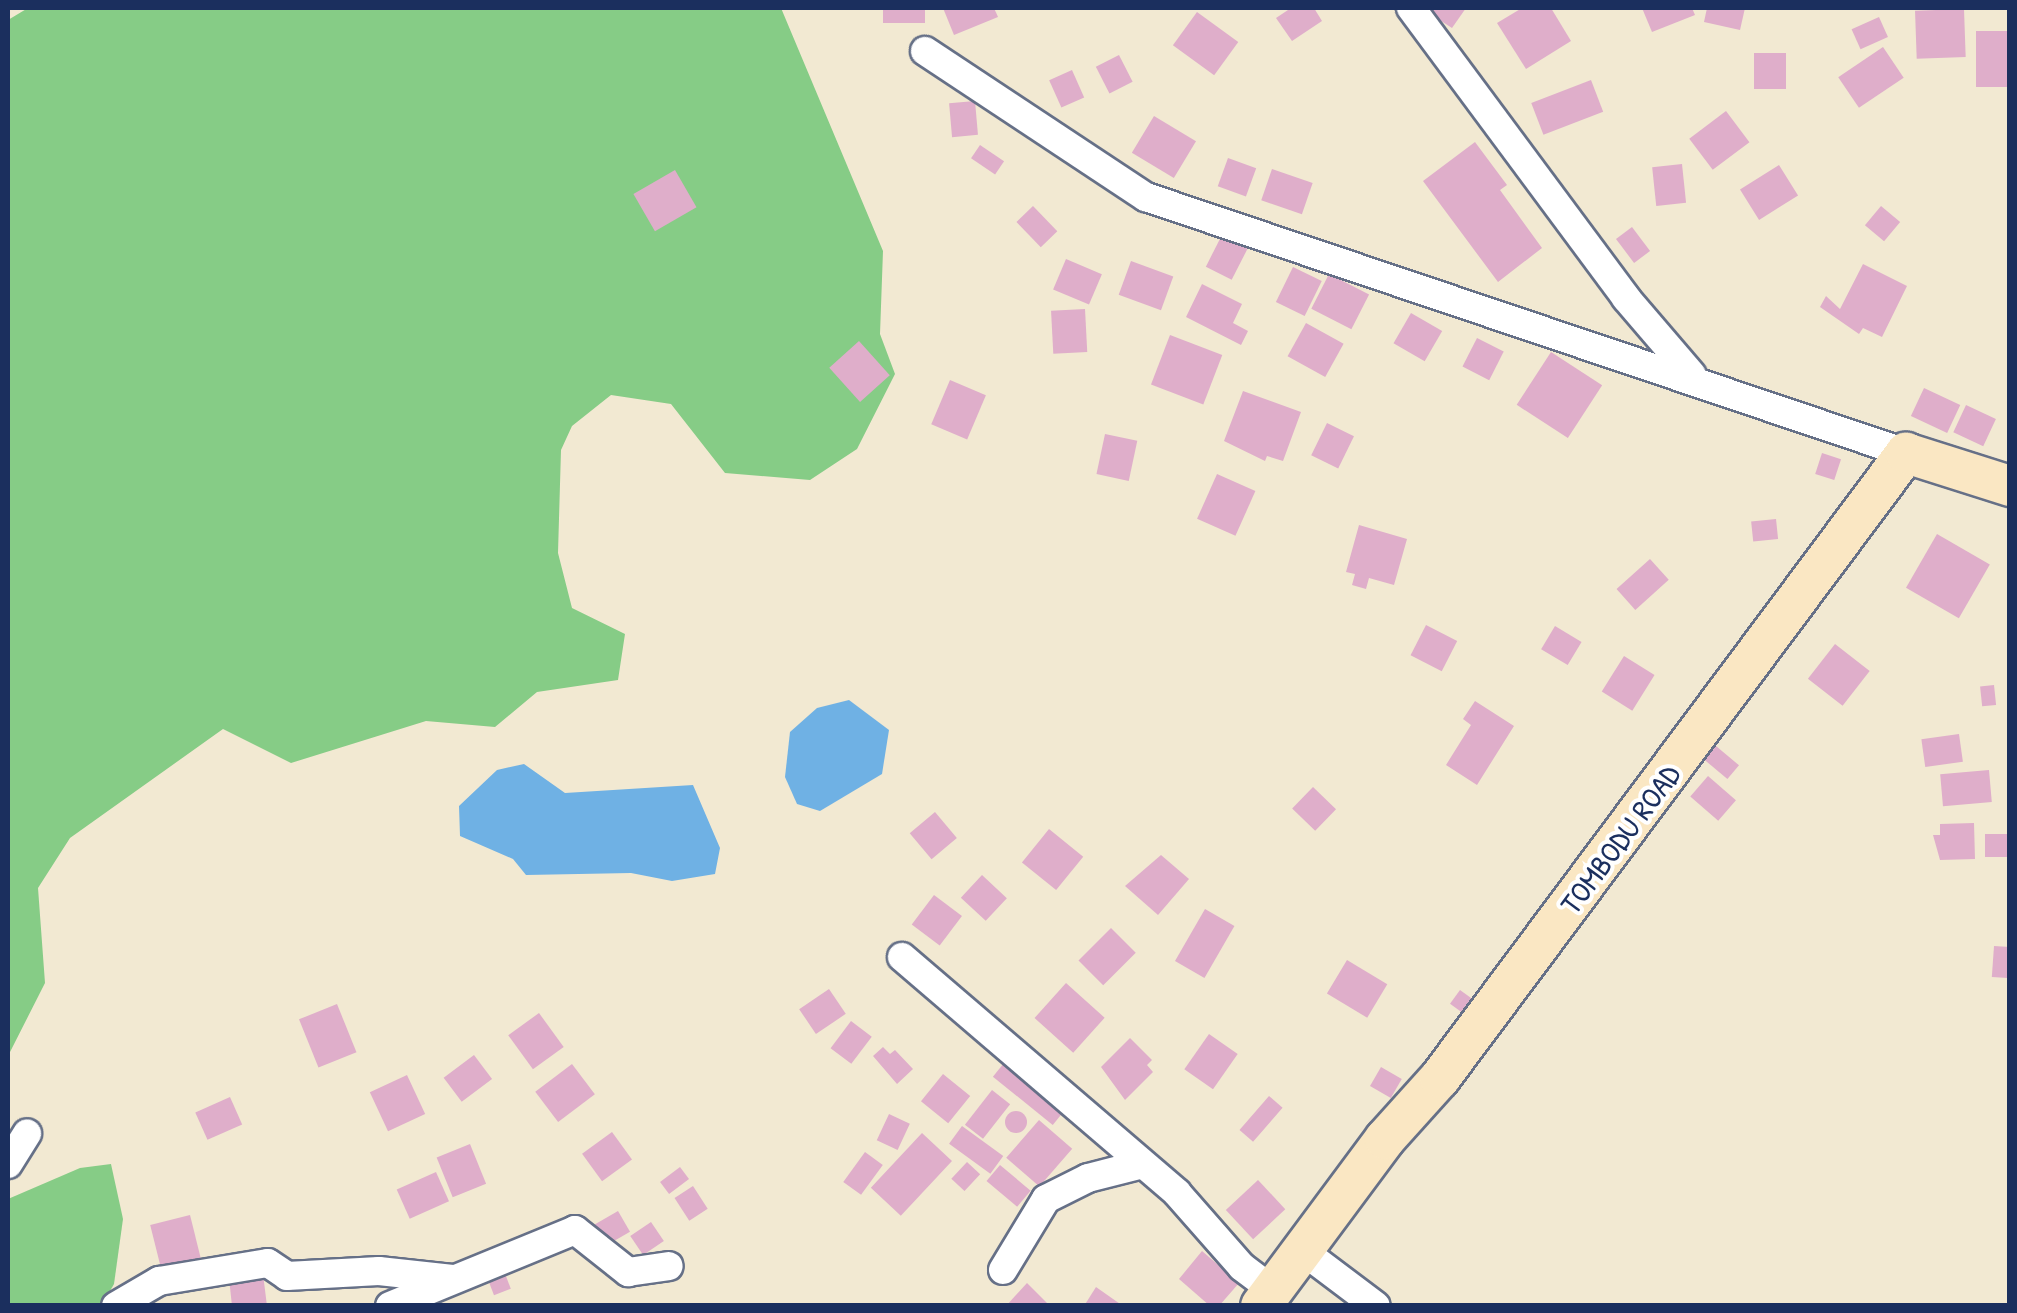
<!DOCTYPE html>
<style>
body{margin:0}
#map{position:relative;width:2017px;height:1313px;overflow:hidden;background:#f2e9d2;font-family:"Patrick Hand",sans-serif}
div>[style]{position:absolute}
.green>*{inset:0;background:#86cc86}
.water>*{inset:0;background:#6fb1e4}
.building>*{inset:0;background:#dfaeca;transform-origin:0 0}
.round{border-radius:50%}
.roads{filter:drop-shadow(2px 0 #667087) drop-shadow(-2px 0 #667087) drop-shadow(0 2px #667087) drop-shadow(0 -2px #667087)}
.minor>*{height:28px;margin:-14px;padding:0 14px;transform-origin:14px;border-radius:14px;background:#fff}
.secondary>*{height:40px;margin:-20px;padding:0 20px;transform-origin:20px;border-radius:20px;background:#fae7c3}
span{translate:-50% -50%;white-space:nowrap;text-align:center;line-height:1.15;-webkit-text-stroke:8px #fff;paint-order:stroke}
.street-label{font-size:30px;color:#1b2f5e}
.frame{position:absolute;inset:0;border:10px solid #1b2f5e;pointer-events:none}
</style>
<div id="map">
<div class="green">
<i style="clip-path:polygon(28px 8px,781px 8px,883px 251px,880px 334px,895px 374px,857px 449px,810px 480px,725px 473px,671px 404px,611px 395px,572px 426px,561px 450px,558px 553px,572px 608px,625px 634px,618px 680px,537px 692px,495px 727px,426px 721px,291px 763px,223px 729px,70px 838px,38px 888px,45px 983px,8px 1056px,8px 20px)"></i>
<i style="clip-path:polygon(111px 1164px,123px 1219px,114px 1284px,102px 1305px,8px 1306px,8px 1199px,80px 1168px)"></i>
</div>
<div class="water">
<i style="clip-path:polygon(849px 700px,889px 730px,882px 774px,820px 811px,797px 804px,785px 777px,790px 732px,817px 708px)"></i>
<i style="clip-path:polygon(524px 764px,565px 793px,693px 785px,720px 848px,715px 874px,672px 881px,631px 873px,526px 875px,513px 859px,460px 836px,459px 806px,497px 770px)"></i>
</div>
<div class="building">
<i style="left:883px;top:8px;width:42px;height:15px"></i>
<i style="clip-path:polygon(943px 8px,994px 8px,998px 17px,954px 35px)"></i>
<i style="clip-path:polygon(1291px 8px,1314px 8px,1322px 21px,1292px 41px,1276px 18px)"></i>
<i style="clip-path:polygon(1421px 8px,1466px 8px,1452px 28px)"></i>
<i style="clip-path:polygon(1522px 8px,1551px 8px,1571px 41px,1526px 69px,1497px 23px)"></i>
<i style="clip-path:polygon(1642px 8px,1692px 8px,1695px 15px,1652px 32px)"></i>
<i style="clip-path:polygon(1707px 8px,1745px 8px,1740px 30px,1704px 22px)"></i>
<i style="left:1964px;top:9px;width:48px;height:49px;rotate:88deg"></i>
<i style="left:1197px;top:12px;width:51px;height:41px;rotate:36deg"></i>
<i style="left:1879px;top:17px;width:22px;height:30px;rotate:66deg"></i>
<i style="left:2010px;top:31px;width:56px;height:34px;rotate:90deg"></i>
<i style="left:1883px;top:47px;width:37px;height:54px;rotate:56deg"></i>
<i style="left:1754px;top:53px;width:32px;height:36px"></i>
<i style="left:1119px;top:55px;width:30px;height:26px;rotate:63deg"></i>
<i style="left:1072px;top:70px;width:30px;height:25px;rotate:66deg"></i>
<i style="left:1591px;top:80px;width:34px;height:64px;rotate:69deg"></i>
<i style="left:975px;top:101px;width:34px;height:26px;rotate:85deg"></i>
<i style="left:1726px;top:111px;width:39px;height:46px;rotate:53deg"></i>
<i style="left:1154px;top:116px;width:49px;height:43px;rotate:31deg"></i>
<i style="clip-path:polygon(1475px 142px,1507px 185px,1500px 190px,1542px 248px,1498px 282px,1423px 181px)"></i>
<i style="left:980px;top:145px;width:29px;height:16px;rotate:34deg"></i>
<i style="left:1228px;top:158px;width:30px;height:30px;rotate:20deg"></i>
<i style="left:1682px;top:164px;width:39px;height:30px;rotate:84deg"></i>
<i style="left:1779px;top:165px;width:36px;height:46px;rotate:58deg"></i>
<i style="left:1272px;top:169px;width:43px;height:33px;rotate:19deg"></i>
<i style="left:675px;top:170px;width:43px;height:48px;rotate:60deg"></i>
<i style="left:1033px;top:206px;width:35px;height:23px;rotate:46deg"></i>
<i style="left:1881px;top:206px;width:25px;height:25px;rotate:40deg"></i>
<i style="left:1632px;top:227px;width:30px;height:20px;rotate:53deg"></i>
<i style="left:1224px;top:231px;width:29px;height:40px;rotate:27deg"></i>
<i style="left:1066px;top:259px;width:39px;height:33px;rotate:23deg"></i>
<i style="left:1131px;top:261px;width:45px;height:36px;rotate:20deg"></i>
<i style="clip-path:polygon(1863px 264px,1907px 286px,1882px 337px,1863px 328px,1859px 334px,1820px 307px,1826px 296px,1840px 309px)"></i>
<i style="left:1293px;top:267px;width:32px;height:39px;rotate:26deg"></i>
<i style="left:1329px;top:274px;width:45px;height:39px;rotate:27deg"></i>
<i style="clip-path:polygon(1202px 284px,1242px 304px,1233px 323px,1248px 331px,1241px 345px,1186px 317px)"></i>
<i style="left:1085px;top:309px;width:43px;height:34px;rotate:87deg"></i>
<i style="left:1411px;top:313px;width:36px;height:35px;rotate:30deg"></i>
<i style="left:1306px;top:323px;width:43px;height:38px;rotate:29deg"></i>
<i style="left:1170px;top:335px;width:56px;height:53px;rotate:21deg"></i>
<i style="left:1477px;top:338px;width:30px;height:32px;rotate:27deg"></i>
<i style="left:859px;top:341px;width:46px;height:40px;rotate:48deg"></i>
<i style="left:1551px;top:352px;width:61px;height:63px;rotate:33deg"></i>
<i style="left:950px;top:380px;width:39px;height:48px;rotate:23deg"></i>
<i style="left:1924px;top:388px;width:40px;height:31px;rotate:25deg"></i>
<i style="clip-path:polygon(1243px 391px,1301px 412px,1283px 461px,1267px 456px,1265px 461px,1224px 441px)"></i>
<i style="left:1966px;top:405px;width:33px;height:30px;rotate:25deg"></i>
<i style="left:1327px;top:423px;width:30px;height:36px;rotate:26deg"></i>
<i style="left:1105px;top:434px;width:33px;height:41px;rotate:12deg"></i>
<i style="left:1822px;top:453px;width:20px;height:22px;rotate:18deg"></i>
<i style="left:1217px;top:474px;width:42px;height:49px;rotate:24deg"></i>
<i style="left:1776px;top:519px;width:20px;height:25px;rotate:84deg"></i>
<i style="clip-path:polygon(1359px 525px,1407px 539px,1394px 585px,1369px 578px,1366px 589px,1352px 585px,1355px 574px,1346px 572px)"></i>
<i style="left:1937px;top:534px;width:61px;height:62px;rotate:30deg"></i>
<i style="left:1650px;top:559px;width:28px;height:45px;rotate:48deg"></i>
<i style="left:1426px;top:625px;width:35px;height:34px;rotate:27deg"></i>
<i style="left:1555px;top:626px;width:31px;height:27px;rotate:31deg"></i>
<i style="left:1835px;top:644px;width:44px;height:44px;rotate:38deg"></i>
<i style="left:1624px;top:656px;width:36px;height:42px;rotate:32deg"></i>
<i style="left:1994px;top:685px;width:20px;height:14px;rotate:84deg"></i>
<i style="clip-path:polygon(1475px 701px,1514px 726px,1477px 785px,1446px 765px,1471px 725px,1463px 719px)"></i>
<i style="left:1959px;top:734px;width:28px;height:38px;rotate:82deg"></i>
<i style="left:1716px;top:746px;width:30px;height:18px;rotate:40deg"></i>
<i style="left:1989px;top:770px;width:32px;height:49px;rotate:85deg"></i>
<i style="left:1708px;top:776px;width:37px;height:27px;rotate:41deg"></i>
<i style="left:1313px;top:787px;width:32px;height:30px;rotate:44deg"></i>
<i style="left:935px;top:812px;width:34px;height:33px;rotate:50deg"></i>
<i style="clip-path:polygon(1974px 823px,1975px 859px,1940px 860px,1933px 835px,1940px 835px,1940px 824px)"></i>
<i style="left:1049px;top:829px;width:44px;height:43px;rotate:39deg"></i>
<i style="left:2010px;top:834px;width:23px;height:25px;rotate:90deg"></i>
<i style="clip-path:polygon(1161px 855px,1189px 879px,1158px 915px,1125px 886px)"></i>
<i style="left:982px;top:875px;width:34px;height:31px;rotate:43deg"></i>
<i style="left:934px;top:895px;width:35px;height:37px;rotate:37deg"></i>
<i style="left:1205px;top:909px;width:34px;height:60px;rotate:30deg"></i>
<i style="left:1111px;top:928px;width:35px;height:46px;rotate:45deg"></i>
<i style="left:1994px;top:946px;width:16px;height:31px;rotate:4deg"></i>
<i style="left:1347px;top:960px;width:47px;height:39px;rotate:31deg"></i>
<i style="left:1066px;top:983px;width:52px;height:47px;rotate:42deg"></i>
<i style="left:829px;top:989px;width:30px;height:36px;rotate:56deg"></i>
<i style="left:1460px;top:990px;width:24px;height:17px;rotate:36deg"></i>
<i style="left:337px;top:1004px;width:52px;height:41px;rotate:68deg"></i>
<i style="left:539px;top:1013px;width:42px;height:38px;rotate:54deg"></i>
<i style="left:851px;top:1021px;width:26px;height:34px;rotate:37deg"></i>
<i style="left:1209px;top:1034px;width:35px;height:43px;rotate:35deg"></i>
<i style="clip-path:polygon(1130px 1038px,1152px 1060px,1147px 1065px,1153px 1072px,1125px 1100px,1101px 1067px)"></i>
<i style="clip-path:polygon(883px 1047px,890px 1054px,895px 1050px,913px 1069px,897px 1084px,873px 1056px)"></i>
<i style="left:474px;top:1055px;width:30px;height:38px;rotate:53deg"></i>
<i style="left:1008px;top:1058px;width:77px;height:24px;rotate:39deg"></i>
<i style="left:572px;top:1064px;width:38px;height:46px;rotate:53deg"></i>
<i style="left:1381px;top:1067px;width:24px;height:22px;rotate:30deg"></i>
<i style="left:943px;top:1074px;width:35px;height:35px;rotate:39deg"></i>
<i style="left:407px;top:1075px;width:43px;height:41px;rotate:65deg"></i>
<i style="left:992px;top:1090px;width:23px;height:44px;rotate:38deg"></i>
<i style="left:1269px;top:1096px;width:18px;height:45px;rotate:41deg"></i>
<i style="left:230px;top:1097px;width:30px;height:38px;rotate:66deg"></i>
<i class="round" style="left:1005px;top:1111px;width:22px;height:22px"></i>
<i style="left:889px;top:1114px;width:23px;height:29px;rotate:25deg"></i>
<i style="left:1039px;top:1120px;width:44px;height:50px;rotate:41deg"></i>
<i style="left:962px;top:1126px;width:51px;height:22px;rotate:36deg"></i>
<i style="left:612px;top:1132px;width:34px;height:37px;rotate:54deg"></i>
<i style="left:922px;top:1133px;width:41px;height:75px;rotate:43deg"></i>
<i style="left:470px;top:1144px;width:43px;height:36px;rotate:68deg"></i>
<i style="left:865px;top:1152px;width:22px;height:37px;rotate:36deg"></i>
<i style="left:967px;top:1162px;width:18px;height:23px;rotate:43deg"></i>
<i style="left:1000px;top:1165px;width:40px;height:21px;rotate:40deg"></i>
<i style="left:680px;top:1167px;width:15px;height:25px;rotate:53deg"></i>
<i style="left:436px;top:1172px;width:32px;height:43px;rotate:66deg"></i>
<i style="left:1258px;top:1180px;width:40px;height:44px;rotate:47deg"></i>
<i style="left:693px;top:1186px;width:27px;height:22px;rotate:57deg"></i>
<i style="left:618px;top:1211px;width:24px;height:28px;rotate:60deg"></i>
<i style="left:190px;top:1215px;width:45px;height:41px;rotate:76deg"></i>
<i style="left:651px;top:1222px;width:23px;height:25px;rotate:56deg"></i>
<i style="clip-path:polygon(1202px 1251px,1239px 1283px,1219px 1306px,1210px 1306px,1179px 1279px)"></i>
<i style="left:504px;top:1271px;width:19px;height:18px;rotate:69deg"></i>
<i style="clip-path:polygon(263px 1274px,267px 1306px,232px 1306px,229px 1278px)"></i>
<i style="clip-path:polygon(1027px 1283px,1050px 1306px,1006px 1306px)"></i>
<i style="clip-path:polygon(1096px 1287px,1123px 1306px,1084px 1306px)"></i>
</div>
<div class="roads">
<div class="minor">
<i style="left:1411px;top:8px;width:361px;rotate:53.4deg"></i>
<i style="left:1626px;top:298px;width:101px;rotate:49.4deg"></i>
<i style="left:925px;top:51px;width:265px;rotate:33.5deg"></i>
<i style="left:1146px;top:197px;width:802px;rotate:18.62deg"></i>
<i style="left:902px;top:957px;width:362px;rotate:40.6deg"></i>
<i style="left:1177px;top:1193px;width:98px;rotate:48.7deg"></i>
<i style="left:1242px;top:1267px;width:36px;rotate:37deg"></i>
<i style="left:8px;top:1164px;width:36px;rotate:-58deg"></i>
<i style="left:1303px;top:1251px;width:91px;rotate:37deg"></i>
<i style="left:1003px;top:1270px;width:83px;rotate:-58.8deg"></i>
<i style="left:1046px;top:1199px;width:47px;rotate:-26.6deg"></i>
<i style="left:1088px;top:1178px;width:53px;rotate:-14.3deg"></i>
<i style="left:116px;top:1306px;width:50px;rotate:-30.2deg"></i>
<i style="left:159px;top:1281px;width:110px;rotate:-9.4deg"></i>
<i style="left:268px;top:1263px;width:23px;rotate:34deg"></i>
<i style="left:287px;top:1276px;width:92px;rotate:-3.1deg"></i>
<i style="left:379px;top:1271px;width:74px;rotate:6.2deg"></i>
<i style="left:390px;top:1306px;width:200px;rotate:-22.3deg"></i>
<i style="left:575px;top:1230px;width:68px;rotate:38.4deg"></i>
<i style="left:628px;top:1272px;width:41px;rotate:-8.3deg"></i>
</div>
<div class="secondary">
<i style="left:1261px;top:1306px;width:208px;rotate:-53.4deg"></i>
<i style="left:1385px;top:1139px;width:82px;rotate:-48deg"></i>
<i style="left:1440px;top:1078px;width:780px;rotate:-53.29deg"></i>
<i style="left:1906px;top:453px;width:109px;rotate:17.6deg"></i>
</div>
</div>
<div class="street-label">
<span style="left:1620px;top:839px;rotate:-53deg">TOMBODU ROAD</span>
</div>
<div class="frame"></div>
</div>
